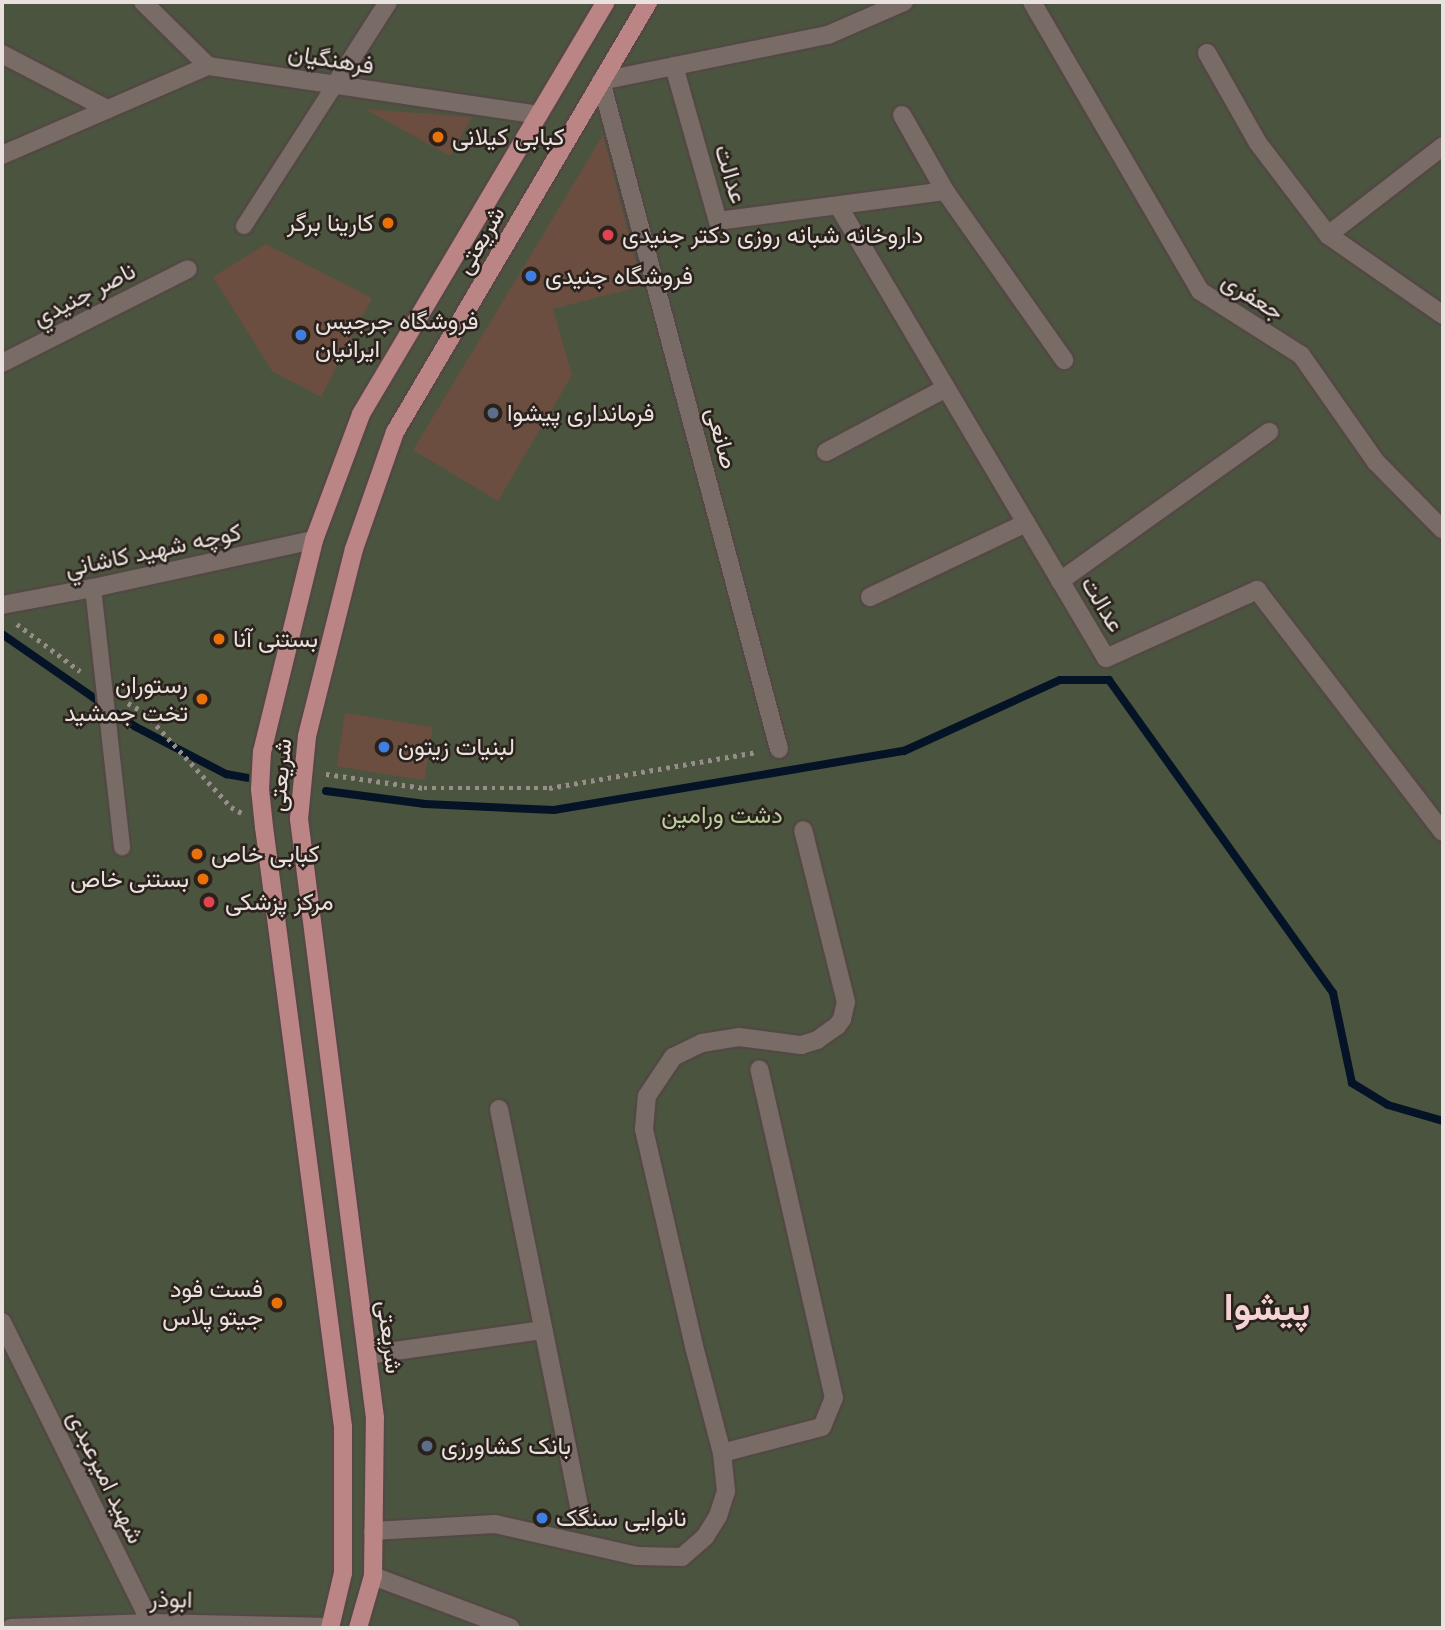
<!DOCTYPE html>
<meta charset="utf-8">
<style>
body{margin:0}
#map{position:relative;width:1445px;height:1630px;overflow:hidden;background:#362b26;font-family:Montserrat,Vazirmatn,sans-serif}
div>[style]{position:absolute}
.green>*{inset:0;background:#4b543f;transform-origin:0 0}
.stream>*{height:8px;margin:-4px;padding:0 4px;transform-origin:4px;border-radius:4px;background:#041326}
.building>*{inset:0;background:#6b4e3f;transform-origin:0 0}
.path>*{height:4.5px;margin-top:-2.25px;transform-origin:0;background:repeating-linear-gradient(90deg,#978e89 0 3.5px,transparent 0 8.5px)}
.roads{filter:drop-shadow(2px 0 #524944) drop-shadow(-2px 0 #524944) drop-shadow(0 2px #524944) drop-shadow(0 -2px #524944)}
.lane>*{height:16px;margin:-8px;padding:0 8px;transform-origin:8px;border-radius:8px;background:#796c66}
.street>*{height:18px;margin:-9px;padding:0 9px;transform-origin:9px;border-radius:9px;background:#796c66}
.primary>*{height:18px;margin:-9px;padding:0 9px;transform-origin:9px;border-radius:9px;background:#bb8585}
.dots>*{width:19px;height:19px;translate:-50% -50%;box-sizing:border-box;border:4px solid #2b211c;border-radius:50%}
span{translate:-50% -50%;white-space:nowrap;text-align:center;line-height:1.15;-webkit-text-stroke:5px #2b211c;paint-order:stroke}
.street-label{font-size:24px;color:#e8e1dd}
.poi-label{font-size:24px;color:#e8e1dd}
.left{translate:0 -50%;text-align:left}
.right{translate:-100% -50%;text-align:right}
.park-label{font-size:24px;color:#b8d09b}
.town-label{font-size:38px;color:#f5d2d3;font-weight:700}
.frame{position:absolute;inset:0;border:4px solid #e8e1dd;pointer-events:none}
</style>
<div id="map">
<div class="green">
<i style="left:2px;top:2px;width:1441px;height:1626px"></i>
</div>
<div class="stream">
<i style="left:2px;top:634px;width:163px;rotate:34.8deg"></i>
<i style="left:136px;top:727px;width:102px;rotate:27.6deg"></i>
<i style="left:226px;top:774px;width:22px;rotate:10deg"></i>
<i style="left:326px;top:791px;width:100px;rotate:7.5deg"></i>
<i style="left:425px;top:804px;width:129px;rotate:2.7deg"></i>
<i style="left:554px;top:810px;width:355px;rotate:-9.6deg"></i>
<i style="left:904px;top:751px;width:171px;rotate:-24.5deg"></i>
<i style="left:1060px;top:680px;width:49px"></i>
<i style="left:1109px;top:680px;width:385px;rotate:54.4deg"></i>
<i style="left:1333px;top:993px;width:92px;rotate:78.1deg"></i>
<i style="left:1352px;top:1083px;width:42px;rotate:31.4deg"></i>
<i style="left:1388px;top:1105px;width:57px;rotate:16.2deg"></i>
</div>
<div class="building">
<i style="clip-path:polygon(365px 109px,472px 117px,450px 156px)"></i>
<i style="clip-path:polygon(603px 135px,642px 286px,553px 309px,572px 375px,498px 501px,413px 450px)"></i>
<i style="clip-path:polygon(266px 244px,372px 298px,321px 397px,272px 371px,213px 277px)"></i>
<i style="left:345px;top:713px;width:89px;height:54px;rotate:9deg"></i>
</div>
<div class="path">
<i style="left:17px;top:624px;width:79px;rotate:36.7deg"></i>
<i style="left:128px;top:703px;width:20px;rotate:30deg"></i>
<i style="left:145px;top:713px;width:127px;rotate:47.5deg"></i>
<i style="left:231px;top:807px;width:13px;rotate:29deg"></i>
<i style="left:326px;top:774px;width:99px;rotate:8.1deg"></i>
<i style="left:424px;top:788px;width:125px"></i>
<i style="left:549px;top:788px;width:211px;rotate:-9.8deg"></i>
</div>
<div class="roads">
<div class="lane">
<i style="left:244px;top:226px;width:168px;rotate:-57.2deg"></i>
<i style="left:93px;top:588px;width:261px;rotate:83.6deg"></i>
</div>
<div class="street">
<i style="left:143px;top:2px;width:91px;rotate:44.6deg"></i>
<i style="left:208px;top:66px;width:334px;rotate:8.4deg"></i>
<i style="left:1032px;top:2px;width:334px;rotate:59.8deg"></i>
<i style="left:1200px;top:291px;width:120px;rotate:32.4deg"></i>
<i style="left:1301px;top:355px;width:131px;rotate:55deg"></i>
<i style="left:1376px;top:462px;width:95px;rotate:45.4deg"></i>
<i style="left:1207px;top:53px;width:103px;rotate:60.5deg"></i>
<i style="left:1258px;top:143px;width:116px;rotate:52.7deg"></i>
<i style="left:1328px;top:235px;width:140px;rotate:34.8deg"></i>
<i style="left:2px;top:54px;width:119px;rotate:27.6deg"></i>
<i style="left:674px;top:66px;width:161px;rotate:74.2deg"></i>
<i style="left:718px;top:221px;width:229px;rotate:-7.5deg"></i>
<i style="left:335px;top:85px;width:98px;rotate:-57.4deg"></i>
<i style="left:902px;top:115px;width:87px;rotate:60.5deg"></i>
<i style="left:945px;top:191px;width:207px;rotate:54.8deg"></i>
<i style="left:2px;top:155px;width:224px;rotate:-23.4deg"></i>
<i style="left:839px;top:207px;width:524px;rotate:59.37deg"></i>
<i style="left:1106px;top:658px;width:166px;rotate:-24.2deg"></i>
<i style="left:1257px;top:590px;width:305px;rotate:52.5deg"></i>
<i style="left:1328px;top:235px;width:145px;rotate:-37.7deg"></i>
<i style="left:2px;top:363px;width:208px;rotate:-26.8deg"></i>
<i style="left:826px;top:452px;width:136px;rotate:-28.1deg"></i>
<i style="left:1060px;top:581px;width:257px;rotate:-35.5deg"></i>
<i style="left:870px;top:597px;width:173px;rotate:-25.4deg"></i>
<i style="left:2px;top:605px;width:93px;rotate:-10.6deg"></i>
<i style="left:93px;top:588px;width:226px;rotate:-12.3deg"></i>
<i style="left:779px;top:749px;width:691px;rotate:-104.92deg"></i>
<i style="left:601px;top:81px;width:232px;rotate:-11.5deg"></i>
<i style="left:828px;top:35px;width:83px;rotate:-23.5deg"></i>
<i style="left:499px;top:1109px;width:414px;rotate:78.6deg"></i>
<i style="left:2px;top:1322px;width:336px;rotate:63.7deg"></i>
<i style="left:367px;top:1355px;width:178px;rotate:-8.1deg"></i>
<i style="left:722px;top:1453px;width:103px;rotate:-14.6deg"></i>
<i style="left:822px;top:1427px;width:31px;rotate:-68deg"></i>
<i style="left:834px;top:1398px;width:337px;rotate:-102.8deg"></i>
<i style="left:373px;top:1531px;width:122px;rotate:-3.3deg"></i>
<i style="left:495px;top:1524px;width:146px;rotate:12.7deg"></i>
<i style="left:637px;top:1556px;width:45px;rotate:1.3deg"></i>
<i style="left:682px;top:1557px;width:30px;rotate:-41deg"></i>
<i style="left:705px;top:1537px;width:25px;rotate:-58deg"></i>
<i style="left:718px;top:1516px;width:26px;rotate:-72deg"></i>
<i style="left:726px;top:1491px;width:38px;rotate:-96deg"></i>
<i style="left:722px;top:1453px;width:111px;rotate:-104.7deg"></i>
<i style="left:694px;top:1346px;width:223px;rotate:-103deg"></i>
<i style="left:644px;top:1129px;width:33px;rotate:-85deg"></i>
<i style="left:647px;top:1096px;width:47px;rotate:-56.3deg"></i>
<i style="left:673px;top:1057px;width:32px;rotate:-26deg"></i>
<i style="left:702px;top:1043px;width:37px;rotate:-9deg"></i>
<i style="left:739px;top:1037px;width:63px;rotate:7.4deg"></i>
<i style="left:801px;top:1045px;width:17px;rotate:-17deg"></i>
<i style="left:817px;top:1040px;width:24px;rotate:-35deg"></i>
<i style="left:837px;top:1026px;width:9px;rotate:-54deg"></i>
<i style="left:842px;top:1019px;width:17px;rotate:-77deg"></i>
<i style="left:846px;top:1002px;width:177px;rotate:-104deg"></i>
<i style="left:373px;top:1576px;width:147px;rotate:20.6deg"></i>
<i style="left:11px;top:1628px;width:140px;rotate:-2deg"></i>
<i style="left:151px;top:1623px;width:179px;rotate:1.3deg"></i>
</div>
<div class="primary">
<i style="left:330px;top:1628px;width:57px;rotate:-76.7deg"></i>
<i style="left:343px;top:1573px;width:146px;rotate:-90deg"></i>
<i style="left:343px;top:1427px;width:605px;rotate:-97.5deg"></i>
<i style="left:264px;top:827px;width:38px;rotate:-96deg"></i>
<i style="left:260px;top:789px;width:37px;rotate:-87deg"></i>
<i style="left:262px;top:752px;width:218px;rotate:-76.2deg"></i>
<i style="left:314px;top:540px;width:134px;rotate:-69.5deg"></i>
<i style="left:361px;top:414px;width:479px;rotate:-59.3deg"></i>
<i style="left:358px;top:1628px;width:54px;rotate:-73.9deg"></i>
<i style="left:373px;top:1576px;width:158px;rotate:-89.3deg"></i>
<i style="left:375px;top:1418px;width:604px;rotate:-97.23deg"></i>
<i style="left:299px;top:819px;width:83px;rotate:-84.5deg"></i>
<i style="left:307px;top:736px;width:193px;rotate:-75.9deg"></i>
<i style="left:354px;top:549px;width:124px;rotate:-70.7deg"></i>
<i style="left:395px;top:432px;width:499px;rotate:-59.5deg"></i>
</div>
</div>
<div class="dots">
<i style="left:438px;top:137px;background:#e8710a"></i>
<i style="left:388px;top:223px;background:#e8710a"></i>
<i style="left:608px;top:235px;background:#e0444e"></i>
<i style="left:531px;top:276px;background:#3f7fe0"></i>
<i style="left:301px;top:335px;background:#3f7fe0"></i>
<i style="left:493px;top:413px;background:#5c6f8a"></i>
<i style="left:219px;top:639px;background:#e8710a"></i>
<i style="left:202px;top:699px;background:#e8710a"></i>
<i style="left:384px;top:747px;background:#3f7fe0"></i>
<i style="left:197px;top:854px;background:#e8710a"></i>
<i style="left:203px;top:879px;background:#e8710a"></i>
<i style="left:209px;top:902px;background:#e0444e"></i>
<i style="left:277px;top:1303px;background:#e8710a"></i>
<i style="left:427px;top:1446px;background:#5c6f8a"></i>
<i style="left:542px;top:1518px;background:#3f7fe0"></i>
</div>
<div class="street-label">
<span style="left:331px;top:59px;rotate:9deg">فرهنگیان</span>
<span style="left:731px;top:174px;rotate:73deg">عدالت</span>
<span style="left:480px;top:240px;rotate:-60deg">شریعتی</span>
<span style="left:84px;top:294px;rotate:-27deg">ناصر جنيدي</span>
<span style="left:1253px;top:296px;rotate:32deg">جعفری</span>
<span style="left:722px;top:438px;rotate:75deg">صانعی</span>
<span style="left:153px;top:550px;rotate:-12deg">كوچه شهيد كاشاني</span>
<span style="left:1103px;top:604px;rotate:59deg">عدالت</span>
<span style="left:280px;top:775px;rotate:-85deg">شریعتی</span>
<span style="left:390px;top:1337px;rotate:83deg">شریعتی</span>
<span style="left:106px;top:1477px;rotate:64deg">شهید امیرعبدی</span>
<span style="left:171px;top:1599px;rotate:1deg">ابوذر</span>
</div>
<div class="poi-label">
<span class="left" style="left:452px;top:137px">کبابی کیلانی</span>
<span class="right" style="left:374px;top:223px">کارینا برگر</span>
<span class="left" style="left:622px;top:235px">داروخانه شبانه روزی دکتر جنیدی</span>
<span class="left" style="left:545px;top:276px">فروشگاه جنیدی</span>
<span class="left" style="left:315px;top:335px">فروشگاه جرجیس<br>ایرانیان</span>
<span class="left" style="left:507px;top:413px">فرمانداری پیشوا</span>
<span class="left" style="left:233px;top:639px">بستنی آنا</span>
<span class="right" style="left:188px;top:699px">رستوران<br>تخت جمشید</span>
<span class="left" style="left:398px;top:747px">لبنیات زیتون</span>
<span class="left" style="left:211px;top:854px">کبابی خاص</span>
<span class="right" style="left:189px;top:879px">بستنی خاص</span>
<span class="left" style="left:225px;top:902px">مرکز پزشکی</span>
<span class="right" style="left:263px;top:1303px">فست فود<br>جیتو پلاس</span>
<span class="left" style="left:441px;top:1446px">بانک کشاورزی</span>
<span class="left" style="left:556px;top:1518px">نانوایی سنگک</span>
</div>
<div class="park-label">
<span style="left:722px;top:815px">دشت ورامین</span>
</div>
<div class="town-label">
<span style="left:1267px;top:1307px">پیشوا</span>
</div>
<div class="frame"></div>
</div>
